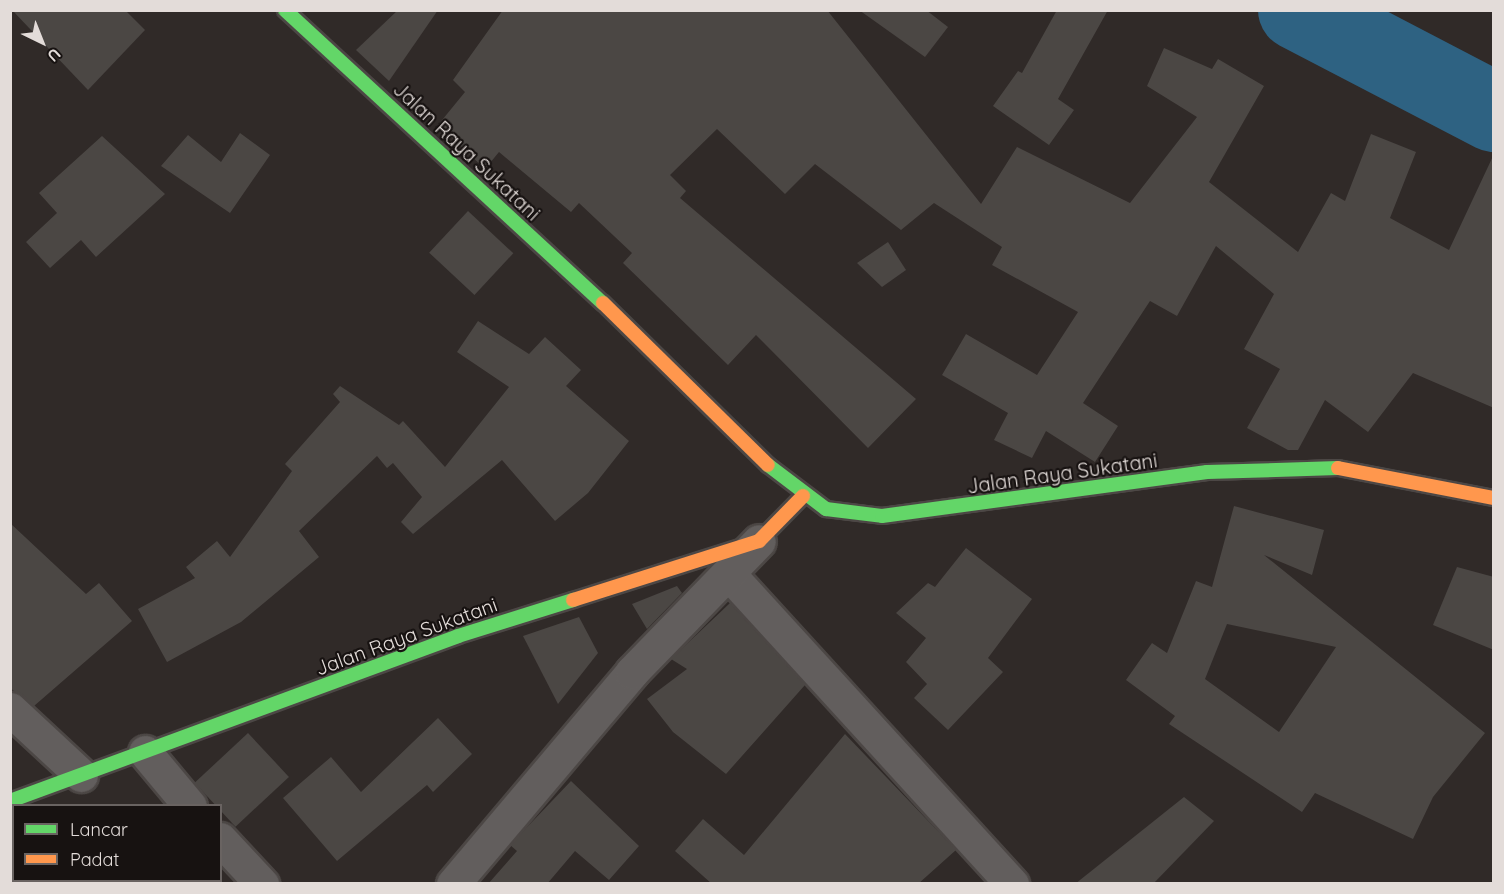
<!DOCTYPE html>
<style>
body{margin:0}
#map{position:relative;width:1504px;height:894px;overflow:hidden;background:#302a28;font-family:Quicksand,sans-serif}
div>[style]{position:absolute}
.river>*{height:80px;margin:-40px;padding:0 40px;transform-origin:40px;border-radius:40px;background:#2e6282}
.building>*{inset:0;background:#4b4744;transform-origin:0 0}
.roads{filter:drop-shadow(2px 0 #4c4745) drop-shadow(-2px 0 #4c4745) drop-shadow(0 2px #4c4745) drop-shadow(0 -2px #4c4745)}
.street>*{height:33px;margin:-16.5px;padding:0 16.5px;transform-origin:16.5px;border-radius:16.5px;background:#625e5d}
.fast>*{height:14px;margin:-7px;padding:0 7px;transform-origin:7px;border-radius:7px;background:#63d668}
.slow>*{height:14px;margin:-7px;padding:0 7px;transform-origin:7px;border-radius:7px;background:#ff974d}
span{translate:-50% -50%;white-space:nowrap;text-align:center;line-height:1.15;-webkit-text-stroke:4.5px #171211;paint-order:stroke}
.street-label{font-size:20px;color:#e3dcd9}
.frame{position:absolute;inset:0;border:12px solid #e3dcd9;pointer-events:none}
.legend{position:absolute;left:12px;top:804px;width:210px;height:78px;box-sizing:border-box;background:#171211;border:2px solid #696361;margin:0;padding:8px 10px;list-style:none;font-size:18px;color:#e3dcd9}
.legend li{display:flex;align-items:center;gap:12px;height:30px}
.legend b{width:30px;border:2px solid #696361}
.north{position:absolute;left:12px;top:12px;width:60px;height:60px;-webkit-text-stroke:4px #171211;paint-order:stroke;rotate:137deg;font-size:16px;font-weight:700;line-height:24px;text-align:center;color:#e3dcd9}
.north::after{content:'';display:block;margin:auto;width:21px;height:27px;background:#e3dcd9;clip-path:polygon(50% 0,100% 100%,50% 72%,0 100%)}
</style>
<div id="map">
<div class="river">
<i style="left:1298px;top:10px;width:221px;rotate:27.5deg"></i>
</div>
<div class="building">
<i style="clip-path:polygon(12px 10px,125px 10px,145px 30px,88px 90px)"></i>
<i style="clip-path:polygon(398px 10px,438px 10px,389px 81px,356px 50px)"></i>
<i style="clip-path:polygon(503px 10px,827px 10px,981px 204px,1017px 147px,1130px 203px,1197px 117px,1147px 86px,1164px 48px,1212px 69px,1218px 59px,1264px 86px,1209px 182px,1298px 252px,1331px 193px,1345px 201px,1371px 134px,1416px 152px,1390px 218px,1449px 250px,1494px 154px,1494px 408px,1413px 373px,1368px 432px,1325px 400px,1298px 450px,1288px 450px,1247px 428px,1280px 369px,1244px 349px,1274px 294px,1216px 246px,1177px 316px,1150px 301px,1083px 403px,1118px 426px,1095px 462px,1046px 431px,1032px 458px,994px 440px,1008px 413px,942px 375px,966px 334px,1037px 375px,1078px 312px,992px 265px,1002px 247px,934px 203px,901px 230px,815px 164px,785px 194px,717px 129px,670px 175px,686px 191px,680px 198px,916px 399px,868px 448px,756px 335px,728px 365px,623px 263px,632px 253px,579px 203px,571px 212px,499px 152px,485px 169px,438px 125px,465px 92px,453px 80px)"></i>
<i style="clip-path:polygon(859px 10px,926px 10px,948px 27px,925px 57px)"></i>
<i style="clip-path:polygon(1057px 10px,1108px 10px,1058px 99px,1074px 110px,1049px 145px,993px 106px,1018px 71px,1022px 73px)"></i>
<i style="clip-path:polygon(240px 133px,270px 155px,230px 213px,161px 166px,188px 135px,221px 162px)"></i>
<i style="clip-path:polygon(102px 136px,165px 194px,96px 257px,81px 240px,50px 268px,26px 242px,57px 213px,39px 193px)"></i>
<i style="left:468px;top:211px;width:62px;height:57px;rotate:43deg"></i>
<i style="clip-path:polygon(888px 242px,906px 270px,882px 287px,857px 263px)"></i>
<i style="clip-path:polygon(478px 321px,529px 354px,545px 337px,581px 370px,566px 386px,629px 441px,588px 493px,555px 521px,502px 460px,413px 534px,401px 522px,422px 497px,393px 463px,387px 468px,377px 456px,299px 531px,319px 557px,241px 622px,167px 662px,138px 609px,195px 578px,186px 567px,217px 541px,230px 557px,292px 471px,285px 464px,340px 402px,333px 394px,340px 386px,399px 425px,403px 421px,445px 467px,509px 387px,457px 352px)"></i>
<i style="clip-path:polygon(evenodd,1234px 506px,1324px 530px,1312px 575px,1264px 555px,1485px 733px,1433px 797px,1413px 839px,1315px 793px,1302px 812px,1169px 724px,1175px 716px,1126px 680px,1152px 643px,1167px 653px,1196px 581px,1212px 587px,1234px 506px,1227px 624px,1336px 647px,1279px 732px,1205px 679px,1227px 624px)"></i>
<i style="clip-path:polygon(10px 523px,86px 594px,99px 583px,132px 621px,34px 706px,10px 688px)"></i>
<i style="clip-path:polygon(966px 548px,1032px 599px,988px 658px,1003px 672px,948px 730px,914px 698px,927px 684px,906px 662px,926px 638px,896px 613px,928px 583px,935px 587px)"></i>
<i style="clip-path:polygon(1457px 567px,1494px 577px,1494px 650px,1433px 625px)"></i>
<i style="clip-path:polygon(677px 586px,682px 593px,647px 629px,632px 604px)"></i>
<i style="clip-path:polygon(730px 603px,805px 685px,726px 774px,673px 732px,647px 699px,687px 669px,671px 659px)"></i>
<i style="clip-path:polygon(579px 617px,598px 653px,558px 704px,523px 636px)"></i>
<i style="clip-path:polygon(438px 718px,472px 754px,433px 792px,427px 785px,337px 861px,283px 798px,331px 757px,361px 792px)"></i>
<i style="left:248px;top:733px;width:60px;height:73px;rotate:47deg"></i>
<i style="clip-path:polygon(845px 734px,956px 850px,918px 884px,712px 884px,675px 851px,703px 819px,744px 855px)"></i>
<i style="clip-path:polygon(571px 781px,639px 846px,609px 880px,575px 851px,547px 884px,488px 884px,517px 851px,510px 845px)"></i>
<i style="clip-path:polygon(1184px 797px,1214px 821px,1153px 884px,1075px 884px)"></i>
</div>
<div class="roads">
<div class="street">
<i style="left:729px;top:574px;width:420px;rotate:47.6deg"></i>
<i style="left:10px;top:709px;width:97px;rotate:42.9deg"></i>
<i style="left:145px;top:752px;width:70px;rotate:50.2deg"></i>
<i style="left:220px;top:839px;width:62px;rotate:47deg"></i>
<i style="left:453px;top:884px;width:277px;rotate:-49.8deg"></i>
<i style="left:632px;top:672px;width:182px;rotate:-45.9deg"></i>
</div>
<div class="fast">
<i style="left:285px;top:10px;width:432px;rotate:42.7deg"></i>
<i style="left:768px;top:465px;width:73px;rotate:37.2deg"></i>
<i style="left:826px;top:509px;width:56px;rotate:7.1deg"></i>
<i style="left:882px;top:516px;width:328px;rotate:-7.7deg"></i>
<i style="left:1207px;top:472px;width:131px;rotate:-1.7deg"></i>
<i style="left:10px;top:801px;width:477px;rotate:-20.2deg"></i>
<i style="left:458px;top:636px;width:121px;rotate:-17.4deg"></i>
</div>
<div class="slow">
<i style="left:603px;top:303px;width:231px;rotate:44.5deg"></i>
<i style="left:1338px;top:468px;width:159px;rotate:10.9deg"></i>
<i style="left:573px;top:600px;width:195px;rotate:-17.6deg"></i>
<i style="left:759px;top:541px;width:63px;rotate:-45.6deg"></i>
</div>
</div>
<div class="street-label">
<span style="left:467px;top:151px;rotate:43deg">Jalan Raya Sukatani</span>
<span style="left:1062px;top:473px;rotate:-8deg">Jalan Raya Sukatani</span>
<span style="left:406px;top:636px;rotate:-20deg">Jalan Raya Sukatani</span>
</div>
<div class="frame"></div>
<ul class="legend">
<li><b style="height:8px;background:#63d668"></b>Lancar</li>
<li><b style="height:8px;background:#ff974d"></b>Padat</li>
</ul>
<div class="north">U</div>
</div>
